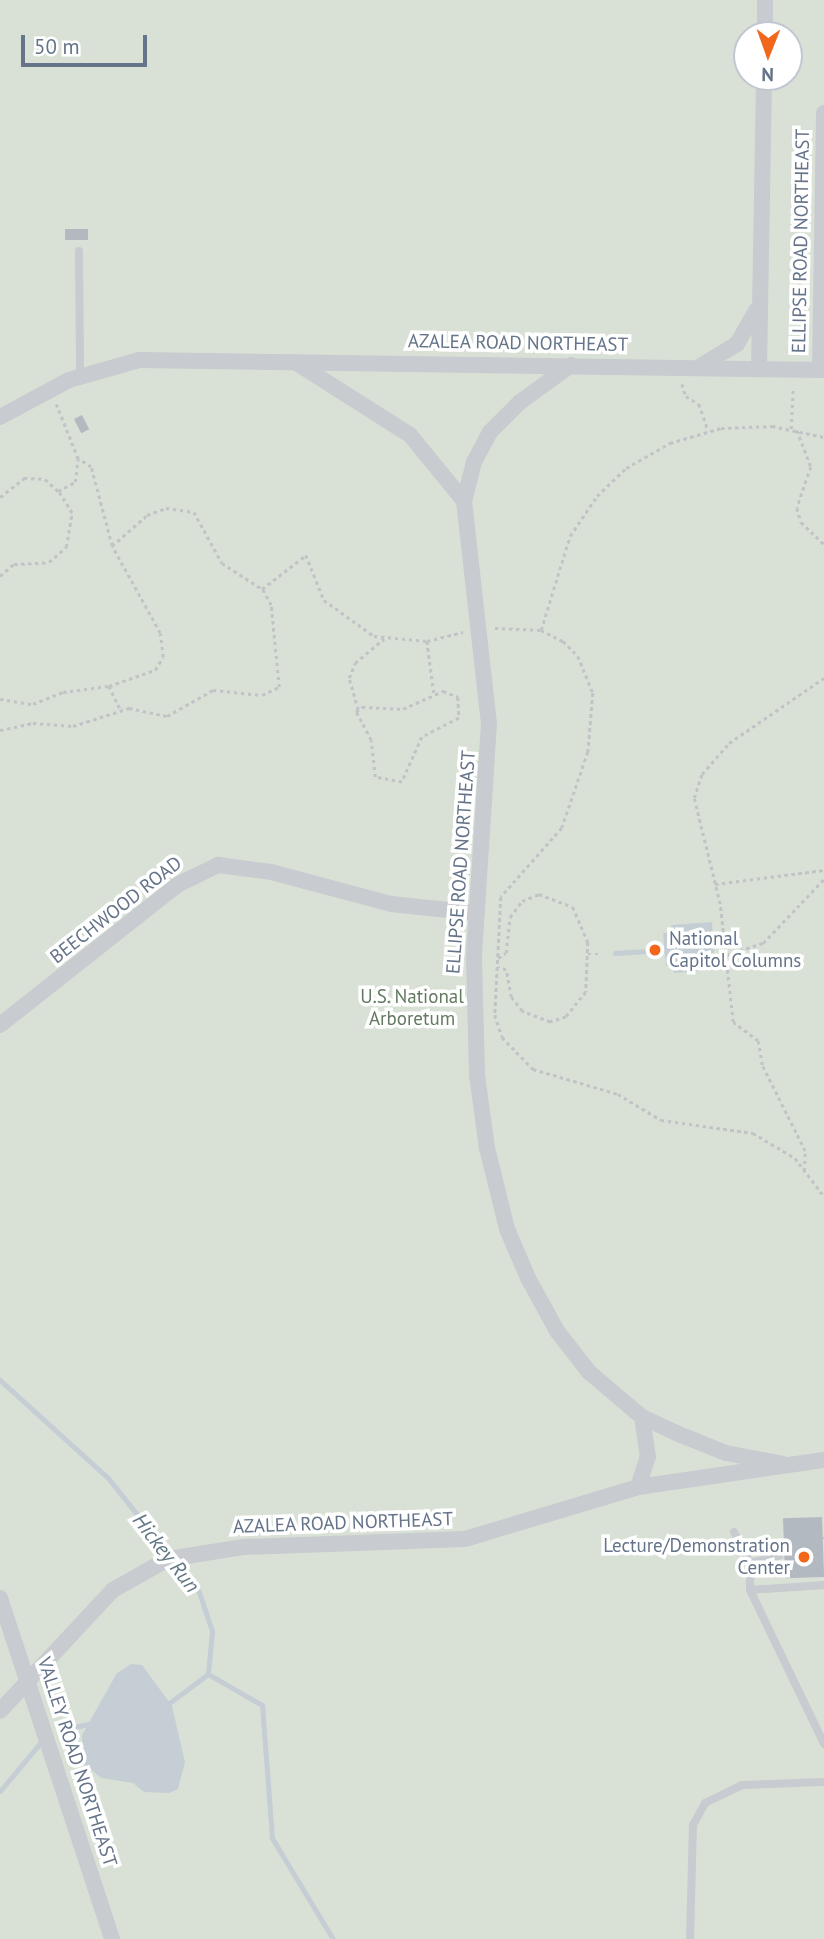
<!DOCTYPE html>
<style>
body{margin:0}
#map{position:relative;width:824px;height:1939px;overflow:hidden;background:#f8f8f5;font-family:"PT Sans",sans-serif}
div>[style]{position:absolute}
.green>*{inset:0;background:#d9e1d6}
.water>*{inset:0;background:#c4ced4}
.stream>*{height:5px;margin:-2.5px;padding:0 2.5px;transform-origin:2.5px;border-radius:2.5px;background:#c4ced4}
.building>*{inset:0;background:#b3b9c0;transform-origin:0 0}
.path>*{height:2.5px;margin-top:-1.25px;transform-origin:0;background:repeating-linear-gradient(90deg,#c1c3c6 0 3.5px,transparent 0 7px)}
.lane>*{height:8px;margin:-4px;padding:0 4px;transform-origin:4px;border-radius:4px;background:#c8cbcf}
.street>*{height:16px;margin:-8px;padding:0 8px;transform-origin:8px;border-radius:8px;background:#c8cbcf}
.dots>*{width:19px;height:19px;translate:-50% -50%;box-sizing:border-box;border:4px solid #fff;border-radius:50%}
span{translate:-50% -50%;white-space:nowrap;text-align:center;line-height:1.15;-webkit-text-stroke:7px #fff;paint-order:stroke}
.street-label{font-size:19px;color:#657489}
.poi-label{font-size:19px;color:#657489}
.left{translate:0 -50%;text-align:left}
.right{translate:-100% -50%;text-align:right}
.park-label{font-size:19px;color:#637a60}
.water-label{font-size:21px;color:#617784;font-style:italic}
.north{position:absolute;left:733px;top:21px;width:70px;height:70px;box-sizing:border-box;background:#fff;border:2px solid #c1c7d0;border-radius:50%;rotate:181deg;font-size:19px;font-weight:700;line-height:28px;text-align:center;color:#657489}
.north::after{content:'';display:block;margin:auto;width:24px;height:32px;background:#f1681d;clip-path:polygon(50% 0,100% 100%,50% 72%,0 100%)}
.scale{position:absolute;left:21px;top:35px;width:126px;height:32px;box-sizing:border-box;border:4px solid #657489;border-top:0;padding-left:9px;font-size:21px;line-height:24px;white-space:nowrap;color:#657489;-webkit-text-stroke:5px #fff;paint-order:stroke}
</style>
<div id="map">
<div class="green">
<i style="clip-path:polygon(evenodd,0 0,824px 0,824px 1939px,0 1939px,0 0,747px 35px,789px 35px,789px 77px,747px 77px,747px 35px)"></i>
</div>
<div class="water">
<i style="clip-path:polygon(712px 922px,715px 970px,674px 973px,674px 965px,666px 966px,663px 933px,672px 933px,671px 925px)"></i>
<i style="clip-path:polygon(131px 1664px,142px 1665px,172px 1706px,185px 1762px,178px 1789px,169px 1793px,144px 1792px,133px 1783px,101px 1778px,83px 1763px,82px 1735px,117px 1673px)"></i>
</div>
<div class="stream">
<i style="left:615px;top:953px;width:50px;rotate:-3.4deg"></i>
<i style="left:0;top:1380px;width:146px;rotate:42.2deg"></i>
<i style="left:108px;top:1478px;width:146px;rotate:51.4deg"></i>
<i style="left:199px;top:1592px;width:41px;rotate:71.6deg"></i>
<i style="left:212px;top:1631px;width:43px;rotate:95.3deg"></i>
<i style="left:208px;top:1674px;width:62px;rotate:29.9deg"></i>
<i style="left:262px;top:1705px;width:133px;rotate:85.7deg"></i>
<i style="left:272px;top:1838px;width:118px;rotate:58.9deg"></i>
<i style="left:164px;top:1707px;width:55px;rotate:-36.9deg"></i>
<i style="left:60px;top:1730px;width:35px;rotate:-12deg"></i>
<i style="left:0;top:1791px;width:64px;rotate:-50.1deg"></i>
</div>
<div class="building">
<i style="left:88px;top:229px;width:11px;height:23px;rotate:90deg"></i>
<i style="left:82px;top:415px;width:16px;height:9px;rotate:63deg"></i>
<i style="left:822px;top:1517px;width:60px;height:39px;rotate:88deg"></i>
</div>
<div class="path">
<i style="left:682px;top:384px;width:13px;rotate:72deg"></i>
<i style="left:686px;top:396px;width:15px;rotate:32deg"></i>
<i style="left:699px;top:404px;width:28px;rotate:71deg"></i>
<i style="left:791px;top:429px;width:42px;rotate:-87.3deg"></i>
<i style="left:797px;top:430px;width:40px;rotate:69deg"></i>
<i style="left:811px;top:467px;width:43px;rotate:108.9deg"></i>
<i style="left:797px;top:508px;width:15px;rotate:74deg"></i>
<i style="left:801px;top:522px;width:32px;rotate:44deg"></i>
<i style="left:0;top:497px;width:31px;rotate:-38deg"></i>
<i style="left:24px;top:478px;width:21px;rotate:3deg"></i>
<i style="left:45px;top:479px;width:18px;rotate:43deg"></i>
<i style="left:58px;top:491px;width:19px;rotate:-28deg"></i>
<i style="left:75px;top:482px;width:23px;rotate:-83deg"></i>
<i style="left:112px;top:546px;width:47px;rotate:-41.5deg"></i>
<i style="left:147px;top:515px;width:20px;rotate:-20deg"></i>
<i style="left:166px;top:508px;width:28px;rotate:8deg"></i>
<i style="left:194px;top:512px;width:58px;rotate:61.2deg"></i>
<i style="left:222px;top:563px;width:48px;rotate:33deg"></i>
<i style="left:0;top:576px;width:18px;rotate:-41deg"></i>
<i style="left:14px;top:564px;width:35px;rotate:-3deg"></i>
<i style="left:49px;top:562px;width:23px;rotate:-41deg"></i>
<i style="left:66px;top:547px;width:35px;rotate:-80deg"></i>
<i style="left:72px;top:513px;width:26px;rotate:-122deg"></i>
<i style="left:495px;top:628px;width:46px;rotate:2.5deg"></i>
<i style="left:541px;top:630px;width:25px;rotate:27deg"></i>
<i style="left:563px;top:641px;width:21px;rotate:45deg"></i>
<i style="left:578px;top:656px;width:40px;rotate:68deg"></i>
<i style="left:593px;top:693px;width:59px;rotate:94.8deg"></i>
<i style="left:588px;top:752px;width:80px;rotate:108.9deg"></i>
<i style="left:562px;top:828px;width:92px;rotate:131.5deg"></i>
<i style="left:501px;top:897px;width:118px;rotate:92.9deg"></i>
<i style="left:495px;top:1015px;width:23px;rotate:72deg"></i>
<i style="left:502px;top:1037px;width:45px;rotate:45.9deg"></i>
<i style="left:533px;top:1069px;width:89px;rotate:16.4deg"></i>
<i style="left:618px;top:1094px;width:50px;rotate:31.2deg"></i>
<i style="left:661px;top:1120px;width:93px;rotate:8deg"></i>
<i style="left:753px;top:1133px;width:49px;rotate:30.8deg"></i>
<i style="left:795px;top:1158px;width:48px;rotate:52.7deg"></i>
<i style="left:541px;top:630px;width:98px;rotate:-72.9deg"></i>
<i style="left:570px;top:536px;width:48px;rotate:-56deg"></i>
<i style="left:597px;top:496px;width:40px;rotate:-44deg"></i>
<i style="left:626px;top:468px;width:51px;rotate:-29.6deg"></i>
<i style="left:670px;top:443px;width:53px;rotate:-16.4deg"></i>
<i style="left:721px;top:428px;width:51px;rotate:-2.2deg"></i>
<i style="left:772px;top:426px;width:53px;rotate:11.9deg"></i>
<i style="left:427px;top:641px;width:52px;rotate:82.3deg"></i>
<i style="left:109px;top:686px;width:28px;rotate:64deg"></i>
<i style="left:443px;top:691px;width:16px;rotate:22deg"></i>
<i style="left:458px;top:697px;width:21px;rotate:87deg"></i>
<i style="left:459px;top:718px;width:42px;rotate:152.8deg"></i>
<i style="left:422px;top:737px;width:49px;rotate:114deg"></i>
<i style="left:402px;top:782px;width:27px;rotate:-170deg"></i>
<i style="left:375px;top:777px;width:37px;rotate:-96deg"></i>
<i style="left:371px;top:740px;width:32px;rotate:-118deg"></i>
<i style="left:356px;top:712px;width:8px;rotate:-40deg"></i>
<i style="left:362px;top:707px;width:41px;rotate:2.8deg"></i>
<i style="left:403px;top:709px;width:44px;rotate:-24.2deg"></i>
<i style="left:0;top:699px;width:33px;rotate:9deg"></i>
<i style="left:33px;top:704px;width:32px;rotate:-22deg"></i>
<i style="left:63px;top:692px;width:46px;rotate:-7.4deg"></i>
<i style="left:109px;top:686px;width:49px;rotate:-19.2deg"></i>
<i style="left:155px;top:670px;width:15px;rotate:-58deg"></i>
<i style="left:163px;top:657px;width:24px;rotate:-97deg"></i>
<i style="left:160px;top:633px;width:99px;rotate:-118.9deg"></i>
<i style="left:112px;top:546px;width:82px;rotate:-104.9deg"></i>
<i style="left:91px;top:467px;width:15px;rotate:-148deg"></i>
<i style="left:78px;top:459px;width:59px;rotate:-111.8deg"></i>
<i style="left:358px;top:710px;width:33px;rotate:-106deg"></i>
<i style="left:349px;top:678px;width:16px;rotate:-68deg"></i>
<i style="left:355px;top:663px;width:38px;rotate:-40deg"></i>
<i style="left:0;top:730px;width:34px;rotate:-12deg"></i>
<i style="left:33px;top:723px;width:40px;rotate:4.3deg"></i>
<i style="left:73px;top:726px;width:59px;rotate:-17.8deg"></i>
<i style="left:129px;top:708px;width:39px;rotate:12deg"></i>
<i style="left:167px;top:716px;width:53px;rotate:-29.5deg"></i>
<i style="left:213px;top:690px;width:49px;rotate:5.8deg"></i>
<i style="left:262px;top:695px;width:19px;rotate:-25deg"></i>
<i style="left:279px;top:687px;width:82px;rotate:-95.6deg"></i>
<i style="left:271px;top:605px;width:18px;rotate:-119deg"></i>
<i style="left:262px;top:589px;width:56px;rotate:-37.7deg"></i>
<i style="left:306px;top:555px;width:48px;rotate:68.2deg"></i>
<i style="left:324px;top:600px;width:62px;rotate:35.8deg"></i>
<i style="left:374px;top:636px;width:53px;rotate:5.4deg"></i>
<i style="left:427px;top:641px;width:37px;rotate:-14deg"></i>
<i style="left:715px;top:884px;width:110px;rotate:-7.3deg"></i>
<i style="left:588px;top:954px;width:10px"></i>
<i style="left:726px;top:955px;width:39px;rotate:-18deg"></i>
<i style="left:763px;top:943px;width:88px;rotate:-46.4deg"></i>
<i style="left:498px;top:958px;width:9px;rotate:-32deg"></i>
<i style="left:506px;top:953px;width:36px;rotate:-84deg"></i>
<i style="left:510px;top:917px;width:20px;rotate:-53deg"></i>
<i style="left:522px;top:901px;width:18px;rotate:-22deg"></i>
<i style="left:539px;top:894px;width:36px;rotate:21deg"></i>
<i style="left:573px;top:907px;width:38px;rotate:67deg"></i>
<i style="left:588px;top:942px;width:50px;rotate:92.3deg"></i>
<i style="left:586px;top:992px;width:32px;rotate:129deg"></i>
<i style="left:566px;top:1017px;width:17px;rotate:163deg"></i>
<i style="left:550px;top:1022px;width:30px;rotate:-159deg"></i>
<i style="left:522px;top:1011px;width:18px;rotate:-128deg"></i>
<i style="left:511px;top:997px;width:27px;rotate:-100deg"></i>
<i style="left:506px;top:970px;width:8px;rotate:-157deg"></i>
<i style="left:804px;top:1171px;width:20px;rotate:-87deg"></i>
<i style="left:805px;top:1151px;width:96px;rotate:-116.6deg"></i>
<i style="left:762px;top:1065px;width:24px;rotate:-99deg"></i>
<i style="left:758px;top:1041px;width:31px;rotate:-143deg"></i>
<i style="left:733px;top:1022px;width:119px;rotate:-96.3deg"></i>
<i style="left:720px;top:904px;width:109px;rotate:-103.8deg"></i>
<i style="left:694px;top:798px;width:25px;rotate:-72deg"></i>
<i style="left:702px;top:774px;width:41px;rotate:-48.9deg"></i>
<i style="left:729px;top:743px;width:115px;rotate:-34.4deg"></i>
<i style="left:823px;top:1538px;width:1px"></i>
</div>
<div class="lane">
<i style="left:79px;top:251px;width:125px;rotate:89.5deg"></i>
<i style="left:734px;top:1532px;width:35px;rotate:63deg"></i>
<i style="left:750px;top:1563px;width:27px;rotate:90deg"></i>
<i style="left:750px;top:1590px;width:171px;rotate:64.3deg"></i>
<i style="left:750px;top:1563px;width:30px;rotate:-14deg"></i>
<i style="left:750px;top:1590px;width:74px;rotate:-3.9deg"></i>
<i style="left:690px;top:1939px;width:114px;rotate:-88.5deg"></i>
<i style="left:693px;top:1825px;width:25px;rotate:-61deg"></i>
<i style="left:705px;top:1803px;width:41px;rotate:-25.9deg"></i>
<i style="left:742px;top:1785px;width:82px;rotate:-2.1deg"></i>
</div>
<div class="street">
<i style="left:765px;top:35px;width:35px;rotate:-90deg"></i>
<i style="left:295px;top:362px;width:136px;rotate:32.4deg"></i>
<i style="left:410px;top:435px;width:85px;rotate:50.7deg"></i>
<i style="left:571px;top:365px;width:63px;rotate:144deg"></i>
<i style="left:520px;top:402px;width:42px;rotate:135deg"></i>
<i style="left:490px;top:432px;width:34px;rotate:118deg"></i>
<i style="left:474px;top:462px;width:40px;rotate:104.4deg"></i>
<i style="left:464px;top:501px;width:223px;rotate:83.6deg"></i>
<i style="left:489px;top:723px;width:235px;rotate:93.7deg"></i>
<i style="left:474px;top:958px;width:117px;rotate:88.5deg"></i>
<i style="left:477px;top:1075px;width:74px;rotate:82.2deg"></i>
<i style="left:487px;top:1148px;width:83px;rotate:76.1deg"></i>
<i style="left:507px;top:1229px;width:53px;rotate:66.8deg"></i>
<i style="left:528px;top:1278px;width:60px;rotate:61.3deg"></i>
<i style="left:557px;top:1331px;width:52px;rotate:52deg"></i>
<i style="left:589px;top:1372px;width:70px;rotate:40.3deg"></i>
<i style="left:642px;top:1417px;width:38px;rotate:25deg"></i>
<i style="left:676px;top:1433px;width:54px;rotate:21.8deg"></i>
<i style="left:726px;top:1453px;width:58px;rotate:10.9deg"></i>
<i style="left:702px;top:365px;width:41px;rotate:-31deg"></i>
<i style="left:737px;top:344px;width:40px;rotate:-60.3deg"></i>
<i style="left:759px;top:368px;width:291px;rotate:-89deg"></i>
<i style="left:820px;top:370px;width:257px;rotate:-89.1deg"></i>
<i style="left:0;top:417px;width:78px;rotate:-28.2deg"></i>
<i style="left:69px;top:380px;width:73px;rotate:-15.9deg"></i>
<i style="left:139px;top:360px;width:685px;rotate:0.84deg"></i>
<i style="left:0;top:1025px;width:226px;rotate:-38.3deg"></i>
<i style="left:177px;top:885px;width:46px;rotate:-26deg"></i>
<i style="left:218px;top:865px;width:53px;rotate:7.5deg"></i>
<i style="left:271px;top:872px;width:124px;rotate:14.9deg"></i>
<i style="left:391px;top:904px;width:86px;rotate:6deg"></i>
<i style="left:638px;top:1487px;width:32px;rotate:-72deg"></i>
<i style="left:648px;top:1457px;width:40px;rotate:-98.5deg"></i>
<i style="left:0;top:1598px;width:359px;rotate:71.8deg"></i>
<i style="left:0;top:1711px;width:166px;rotate:-47deg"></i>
<i style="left:113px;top:1590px;width:63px;rotate:-29.4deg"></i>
<i style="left:168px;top:1559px;width:77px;rotate:-9deg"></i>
<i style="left:244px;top:1547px;width:221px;rotate:-2.1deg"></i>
<i style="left:465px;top:1539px;width:181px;rotate:-16.7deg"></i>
<i style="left:638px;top:1487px;width:188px;rotate:-8.3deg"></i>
</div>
<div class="dots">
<i style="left:655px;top:950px;background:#f1681d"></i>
<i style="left:804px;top:1557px;background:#f1681d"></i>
</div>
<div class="street-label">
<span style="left:801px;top:241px;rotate:-89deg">ELLIPSE ROAD NORTHEAST</span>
<span style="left:518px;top:343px;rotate:1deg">AZALEA ROAD NORTHEAST</span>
<span style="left:461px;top:862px;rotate:-86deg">ELLIPSE ROAD NORTHEAST</span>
<span style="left:116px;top:910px;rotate:-38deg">BEECHWOOD ROAD</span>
<span style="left:343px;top:1523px;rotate:-2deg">AZALEA ROAD NORTHEAST</span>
<span style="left:77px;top:1762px;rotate:72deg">VALLEY ROAD NORTHEAST</span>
</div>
<div class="poi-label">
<span class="left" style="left:669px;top:950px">National<br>Capitol Columns</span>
<span class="right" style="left:790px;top:1557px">Lecture/Demonstration<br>Center</span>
</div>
<div class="park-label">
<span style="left:412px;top:1008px">U.S. National<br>Arboretum</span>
</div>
<div class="water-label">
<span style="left:166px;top:1553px;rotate:52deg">Hickey Run</span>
</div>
<div class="north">N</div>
<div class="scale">50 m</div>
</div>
